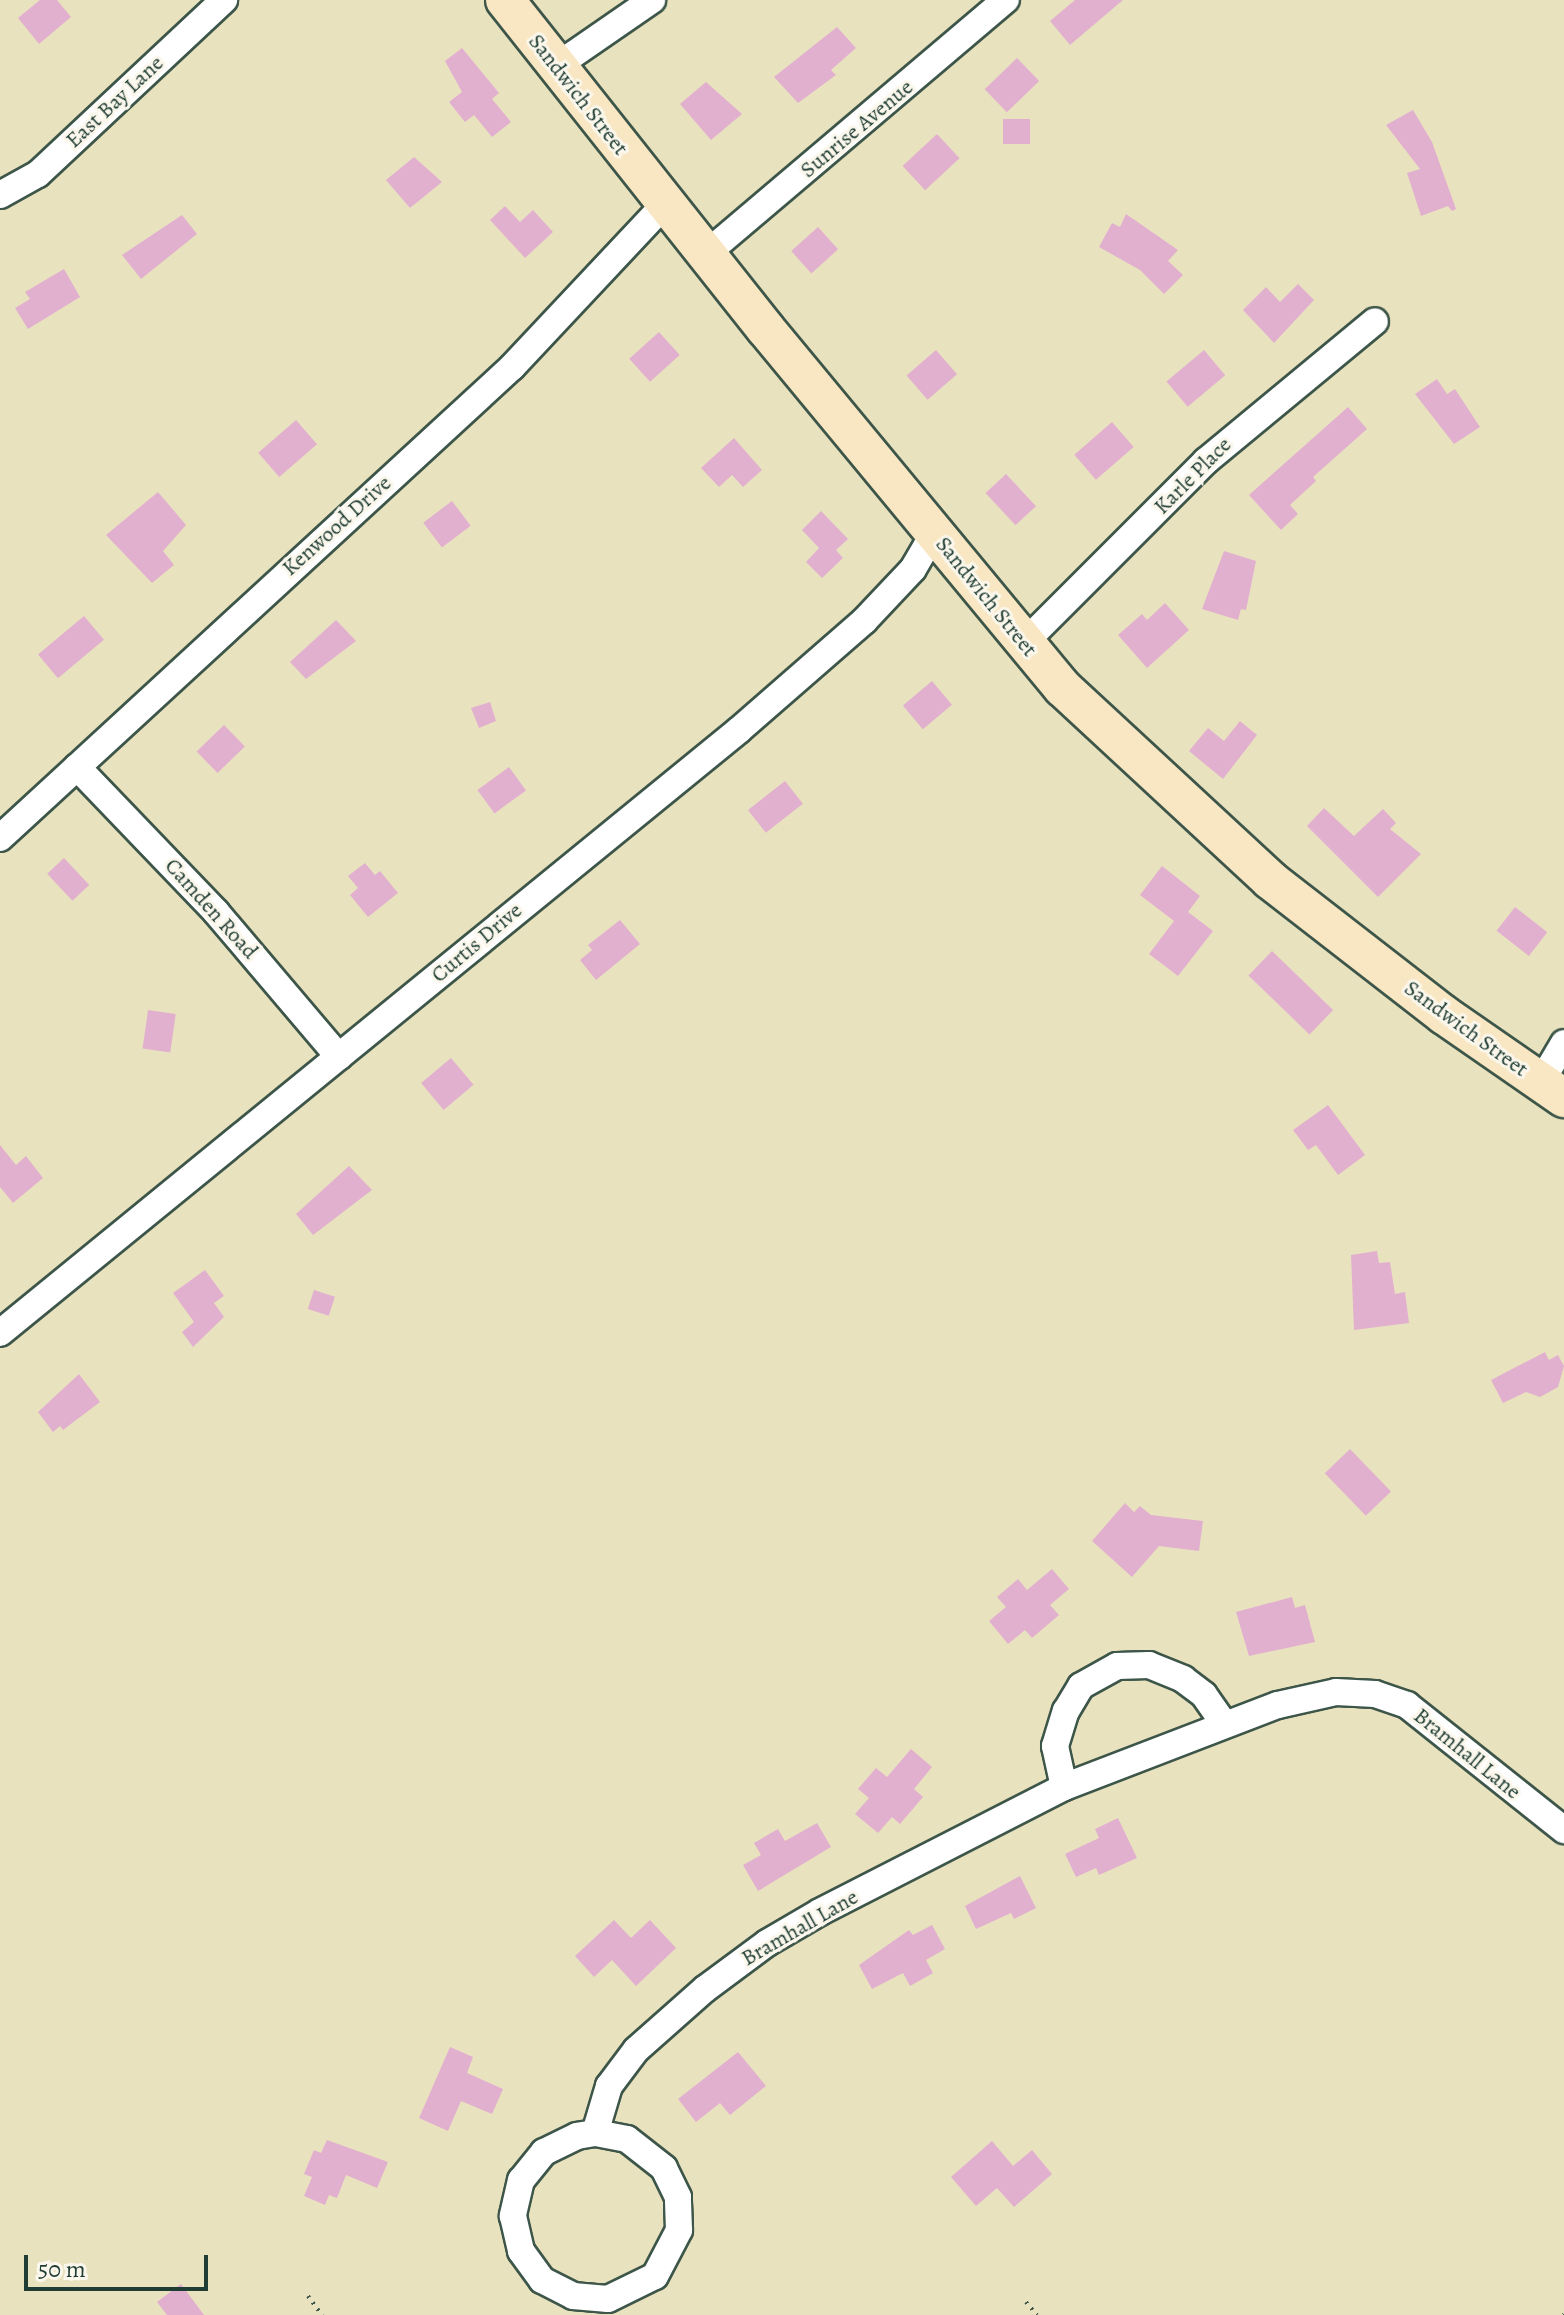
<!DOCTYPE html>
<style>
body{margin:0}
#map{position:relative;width:1564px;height:2315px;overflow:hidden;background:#e9e2bf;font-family:Alegreya,serif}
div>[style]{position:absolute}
.building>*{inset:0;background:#e2b0cf;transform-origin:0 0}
.path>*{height:4px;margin-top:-2px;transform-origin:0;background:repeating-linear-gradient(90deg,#3d5649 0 2px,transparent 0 8px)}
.roads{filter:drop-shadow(2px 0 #3d5649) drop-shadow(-2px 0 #3d5649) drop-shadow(0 2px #3d5649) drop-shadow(0 -2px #3d5649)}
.street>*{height:26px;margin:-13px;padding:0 13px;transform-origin:13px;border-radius:13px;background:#fff}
.secondary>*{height:38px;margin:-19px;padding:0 19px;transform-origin:19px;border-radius:19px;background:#f9e7c3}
span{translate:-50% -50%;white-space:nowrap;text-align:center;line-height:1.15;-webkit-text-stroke:6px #fbf7ec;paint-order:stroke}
.street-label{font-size:22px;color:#1f3d34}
.scale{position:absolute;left:24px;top:2255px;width:184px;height:36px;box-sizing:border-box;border:4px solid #1f3d34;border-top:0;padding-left:10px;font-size:24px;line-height:28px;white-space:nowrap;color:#1f3d34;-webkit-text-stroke:6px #fbf7ec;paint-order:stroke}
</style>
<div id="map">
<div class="building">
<i style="clip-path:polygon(40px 0,57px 0,71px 17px,39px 44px,18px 18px)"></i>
<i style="clip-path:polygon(1075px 0,1123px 0,1070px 45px,1050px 21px)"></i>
<i style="clip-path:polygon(837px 27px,856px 48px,831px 70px,836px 75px,798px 103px,774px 77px)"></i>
<i style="clip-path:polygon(462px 48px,499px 93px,492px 99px,511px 122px,492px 137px,474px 115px,465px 122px,449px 102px,462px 92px,445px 61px)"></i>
<i style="left:1017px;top:58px;width:32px;height:45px;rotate:46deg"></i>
<i style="clip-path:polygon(706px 82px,742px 114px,711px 140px,680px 104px)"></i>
<i style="clip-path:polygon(1413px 110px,1432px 142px,1456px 209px,1452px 211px,1448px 206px,1421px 216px,1407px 173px,1420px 169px,1386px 125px)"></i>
<i style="left:1003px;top:119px;width:27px;height:25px"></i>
<i style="left:937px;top:134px;width:33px;height:47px;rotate:47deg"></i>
<i style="clip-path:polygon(414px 157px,442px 182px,410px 208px,386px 180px)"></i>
<i style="clip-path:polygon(505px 206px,520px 222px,533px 210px,553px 232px,525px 258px,490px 220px)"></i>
<i style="clip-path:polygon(1126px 214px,1178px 250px,1168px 261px,1183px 275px,1164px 294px,1140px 270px,1099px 247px,1112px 223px,1120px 227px)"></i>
<i style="clip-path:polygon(182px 215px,197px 234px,141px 279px,122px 255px)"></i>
<i style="left:818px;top:227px;width:30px;height:36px;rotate:48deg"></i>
<i style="clip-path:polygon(64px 269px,80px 297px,28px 329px,15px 308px,30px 299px,25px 292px)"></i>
<i style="clip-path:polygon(1298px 284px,1314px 300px,1274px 343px,1243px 310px,1266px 287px,1280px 302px)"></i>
<i style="left:659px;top:332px;width:31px;height:40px;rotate:48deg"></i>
<i style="left:936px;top:350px;width:32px;height:39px;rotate:49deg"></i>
<i style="left:1204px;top:350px;width:33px;height:49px;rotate:50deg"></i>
<i style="clip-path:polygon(1437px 379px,1447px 394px,1455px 389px,1480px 427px,1454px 444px,1415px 394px)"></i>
<i style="clip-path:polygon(1348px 407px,1367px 429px,1313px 477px,1316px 481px,1290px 505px,1298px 514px,1281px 530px,1249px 495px)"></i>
<i style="left:296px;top:420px;width:32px;height:50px;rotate:49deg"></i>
<i style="left:1112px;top:422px;width:33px;height:50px;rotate:49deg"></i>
<i style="clip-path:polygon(734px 438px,762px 470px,743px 487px,732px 475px,719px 487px,701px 468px)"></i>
<i style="left:1006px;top:474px;width:44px;height:28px;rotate:47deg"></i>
<i style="clip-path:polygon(158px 492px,186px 525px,163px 551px,174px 565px,152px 583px,106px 535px)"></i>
<i style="left:452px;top:501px;width:31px;height:36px;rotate:53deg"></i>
<i style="clip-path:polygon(821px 511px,848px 539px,836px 550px,843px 558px,822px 578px,806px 562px,819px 548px,802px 530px)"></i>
<i style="clip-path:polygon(1224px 551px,1256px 561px,1246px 610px,1241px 609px,1238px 620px,1202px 609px)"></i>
<i style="clip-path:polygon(1165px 603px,1189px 630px,1147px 668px,1118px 635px,1142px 614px,1147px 620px)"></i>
<i style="left:84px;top:616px;width:31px;height:60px;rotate:50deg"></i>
<i style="clip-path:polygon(336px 620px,356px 641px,306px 679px,290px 662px)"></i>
<i style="left:932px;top:681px;width:31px;height:38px;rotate:50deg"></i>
<i style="clip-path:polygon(490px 702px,496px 721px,479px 728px,471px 708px)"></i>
<i style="clip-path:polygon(1240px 721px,1257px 735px,1223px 779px,1189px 751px,1208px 728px,1224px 741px)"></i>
<i style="left:224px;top:725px;width:30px;height:38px;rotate:46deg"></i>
<i style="left:509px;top:767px;width:29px;height:39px;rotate:54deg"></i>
<i style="left:785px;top:781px;width:29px;height:47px;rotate:52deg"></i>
<i style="clip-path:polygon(1324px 808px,1354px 836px,1383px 809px,1396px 823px,1390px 829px,1421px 854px,1378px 897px,1307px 826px)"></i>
<i style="left:64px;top:858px;width:37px;height:23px;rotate:47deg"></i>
<i style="clip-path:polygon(365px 863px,375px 875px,380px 871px,398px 893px,368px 917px,350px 895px,358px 888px,348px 876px)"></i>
<i style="clip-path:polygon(1162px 866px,1200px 896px,1188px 912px,1213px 931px,1178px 976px,1149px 954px,1174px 921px,1140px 895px)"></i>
<i style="left:1515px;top:907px;width:41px;height:30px;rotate:38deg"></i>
<i style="clip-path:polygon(620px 920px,640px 944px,596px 980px,580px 960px,592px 950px,588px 945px)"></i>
<i style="left:1272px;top:951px;width:85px;height:34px;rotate:44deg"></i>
<i style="left:148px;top:1010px;width:28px;height:39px;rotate:8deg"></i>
<i style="left:451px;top:1058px;width:35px;height:39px;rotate:50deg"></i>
<i style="clip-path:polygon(1328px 1105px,1365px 1155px,1338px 1175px,1316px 1145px,1308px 1150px,1293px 1130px)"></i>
<i style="clip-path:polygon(0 1145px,16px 1165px,26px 1156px,43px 1178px,13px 1203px,0 1187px)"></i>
<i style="clip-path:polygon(349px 1166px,372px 1190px,313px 1235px,296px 1214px)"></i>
<i style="clip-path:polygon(1377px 1251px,1379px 1263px,1390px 1262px,1395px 1294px,1405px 1292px,1409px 1323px,1354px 1330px,1351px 1255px)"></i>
<i style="clip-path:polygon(205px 1270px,224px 1296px,214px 1303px,224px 1317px,193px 1347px,182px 1332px,194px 1322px,173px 1293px)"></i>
<i style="left:314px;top:1290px;width:22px;height:20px;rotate:18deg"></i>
<i style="clip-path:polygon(1545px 1352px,1549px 1360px,1558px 1355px,1564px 1366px,1558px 1387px,1540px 1397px,1526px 1392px,1503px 1403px,1491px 1380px)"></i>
<i style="clip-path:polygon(79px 1374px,100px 1402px,63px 1430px,60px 1426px,53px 1432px,38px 1412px)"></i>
<i style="left:1350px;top:1449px;width:59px;height:35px;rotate:46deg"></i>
<i style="clip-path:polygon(1125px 1503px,1134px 1512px,1140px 1506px,1151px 1515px,1203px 1521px,1199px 1551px,1159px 1546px,1132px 1577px,1092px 1541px)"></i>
<i style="clip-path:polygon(1052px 1569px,1069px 1589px,1050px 1605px,1059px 1615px,1032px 1638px,1025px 1630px,1008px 1644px,989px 1621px,1006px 1607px,997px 1597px,1018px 1579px,1027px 1590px)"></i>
<i style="clip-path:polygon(1292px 1597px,1295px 1608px,1305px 1605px,1315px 1642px,1249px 1656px,1236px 1612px)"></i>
<i style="clip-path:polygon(911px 1749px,932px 1767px,914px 1789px,923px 1797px,900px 1824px,892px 1817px,878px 1833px,855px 1814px,869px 1798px,858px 1789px,876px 1768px,887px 1777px)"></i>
<i style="clip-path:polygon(1118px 1818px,1137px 1858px,1099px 1875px,1096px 1868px,1076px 1877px,1065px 1854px,1099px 1838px,1095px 1829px)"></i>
<i style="clip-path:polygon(817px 1823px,831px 1847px,758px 1891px,743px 1865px,761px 1855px,754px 1843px,778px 1829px,785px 1841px)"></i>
<i style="clip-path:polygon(1020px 1876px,1036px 1908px,1014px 1919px,1011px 1913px,976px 1929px,965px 1906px)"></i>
<i style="clip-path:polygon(614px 1920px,631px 1938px,650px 1920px,676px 1948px,636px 1986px,612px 1960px,594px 1977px,575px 1956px)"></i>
<i style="clip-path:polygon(932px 1925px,945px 1949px,926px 1960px,933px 1973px,910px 1986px,903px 1973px,872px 1989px,859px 1965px,909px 1930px,913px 1935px)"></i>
<i style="clip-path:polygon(450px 2047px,473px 2057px,467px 2073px,503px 2089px,492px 2114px,461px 2101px,448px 2131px,419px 2118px)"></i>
<i style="clip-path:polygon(738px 2052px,766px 2086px,730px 2115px,720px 2103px,696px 2122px,678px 2099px)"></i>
<i style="clip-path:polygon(327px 2140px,388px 2162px,377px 2188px,346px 2175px,337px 2198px,329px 2195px,325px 2205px,304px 2196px,312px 2177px,304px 2174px,314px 2150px,321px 2153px)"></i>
<i style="clip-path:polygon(992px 2141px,1013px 2166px,1032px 2150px,1052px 2174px,1014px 2207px,997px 2188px,976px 2206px,951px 2177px)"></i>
<i style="clip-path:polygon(181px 2284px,204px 2315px,167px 2315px,157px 2302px)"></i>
</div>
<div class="path">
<i style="left:308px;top:2296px;width:24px;rotate:54deg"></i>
<i style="left:1026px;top:2302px;width:17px;rotate:50deg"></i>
<i style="left:1563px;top:2315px;width:1px;rotate:-45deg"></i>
</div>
<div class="roads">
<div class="street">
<i style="left:555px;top:67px;width:118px;rotate:-34.6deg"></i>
<i style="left:0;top:195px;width:43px;rotate:-28.9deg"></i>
<i style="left:38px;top:174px;width:255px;rotate:-43.1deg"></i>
<i style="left:706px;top:254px;width:393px;rotate:-40.3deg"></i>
<i style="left:1023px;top:644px;width:259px;rotate:-45deg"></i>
<i style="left:1206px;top:461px;width:219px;rotate:-39.6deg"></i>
<i style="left:77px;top:767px;width:201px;rotate:46.2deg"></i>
<i style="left:216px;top:912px;width:190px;rotate:49.7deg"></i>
<i style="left:0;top:838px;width:696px;rotate:-42.61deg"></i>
<i style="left:512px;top:367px;width:224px;rotate:-46.8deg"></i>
<i style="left:1541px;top:1082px;width:45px;rotate:-59.5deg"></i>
<i style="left:0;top:1333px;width:954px;rotate:-39.21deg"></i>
<i style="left:739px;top:730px;width:166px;rotate:-41.1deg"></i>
<i style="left:864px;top:621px;width:71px;rotate:-46.7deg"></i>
<i style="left:913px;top:569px;width:42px;rotate:-59.7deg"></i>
<i style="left:1064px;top:1787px;width:42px;rotate:-102.4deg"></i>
<i style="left:1055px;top:1746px;width:37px;rotate:-73deg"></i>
<i style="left:1066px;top:1711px;width:29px;rotate:-59deg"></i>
<i style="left:1081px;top:1686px;width:41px;rotate:-29.1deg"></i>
<i style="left:1117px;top:1666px;width:32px;rotate:-2deg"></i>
<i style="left:1149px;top:1665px;width:37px;rotate:22deg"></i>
<i style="left:1183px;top:1679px;width:26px;rotate:37deg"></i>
<i style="left:1204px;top:1695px;width:35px;rotate:55deg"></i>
<i style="left:595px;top:2133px;width:18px;rotate:171deg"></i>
<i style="left:577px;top:2136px;width:37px;rotate:154deg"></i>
<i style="left:544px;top:2152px;width:36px;rotate:129deg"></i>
<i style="left:521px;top:2180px;width:37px;rotate:103deg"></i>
<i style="left:513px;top:2216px;width:36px;rotate:77deg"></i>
<i style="left:521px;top:2251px;width:36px;rotate:54deg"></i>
<i style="left:542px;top:2280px;width:35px;rotate:27deg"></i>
<i style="left:573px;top:2296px;width:35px;rotate:5deg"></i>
<i style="left:608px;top:2299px;width:52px;rotate:-26.1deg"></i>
<i style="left:655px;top:2276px;width:52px;rotate:-62.4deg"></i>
<i style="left:679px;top:2230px;width:33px;rotate:-92deg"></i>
<i style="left:678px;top:2197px;width:32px;rotate:-116deg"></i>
<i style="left:664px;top:2168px;width:47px;rotate:-141.9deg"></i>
<i style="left:627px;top:2139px;width:33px;rotate:-169deg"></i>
<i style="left:595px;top:2133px;width:49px;rotate:-73.4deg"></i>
<i style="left:609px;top:2086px;width:45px;rotate:-53.1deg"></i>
<i style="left:636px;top:2050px;width:92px;rotate:-41.5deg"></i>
<i style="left:705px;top:1989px;width:77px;rotate:-36.6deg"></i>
<i style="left:767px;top:1943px;width:61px;rotate:-30.3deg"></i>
<i style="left:820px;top:1912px;width:274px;rotate:-27.1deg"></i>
<i style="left:1064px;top:1787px;width:229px;rotate:-21deg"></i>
<i style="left:1278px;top:1705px;width:59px;rotate:-12.6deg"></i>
<i style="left:1336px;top:1692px;width:39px;rotate:3deg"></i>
<i style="left:1375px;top:1694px;width:34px;rotate:19deg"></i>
<i style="left:1407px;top:1705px;width:201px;rotate:38.5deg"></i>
</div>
<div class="secondary">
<i style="left:505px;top:0;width:419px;rotate:51.6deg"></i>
<i style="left:765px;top:328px;width:467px;rotate:50.4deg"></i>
<i style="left:1063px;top:688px;width:282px;rotate:42.8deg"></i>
<i style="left:1270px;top:880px;width:220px;rotate:37.8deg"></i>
<i style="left:1444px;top:1015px;width:146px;rotate:34.7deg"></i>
</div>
</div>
<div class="street-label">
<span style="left:578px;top:95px;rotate:52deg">Sandwich Street</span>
<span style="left:115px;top:102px;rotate:-43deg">East Bay Lane</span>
<span style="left:857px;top:129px;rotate:-40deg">Sunrise Avenue</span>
<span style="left:1193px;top:476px;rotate:-45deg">Karle Place</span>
<span style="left:337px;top:526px;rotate:-42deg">Kenwood Drive</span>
<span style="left:986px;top:597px;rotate:51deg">Sandwich Street</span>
<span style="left:211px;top:909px;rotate:48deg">Camden Road</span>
<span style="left:477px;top:943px;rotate:-40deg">Curtis Drive</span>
<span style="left:1466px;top:1029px;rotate:36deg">Sandwich Street</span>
<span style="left:1467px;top:1754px;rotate:39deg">Bramhall Lane</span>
<span style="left:800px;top:1928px;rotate:-30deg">Bramhall Lane</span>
</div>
<div class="scale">50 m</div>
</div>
